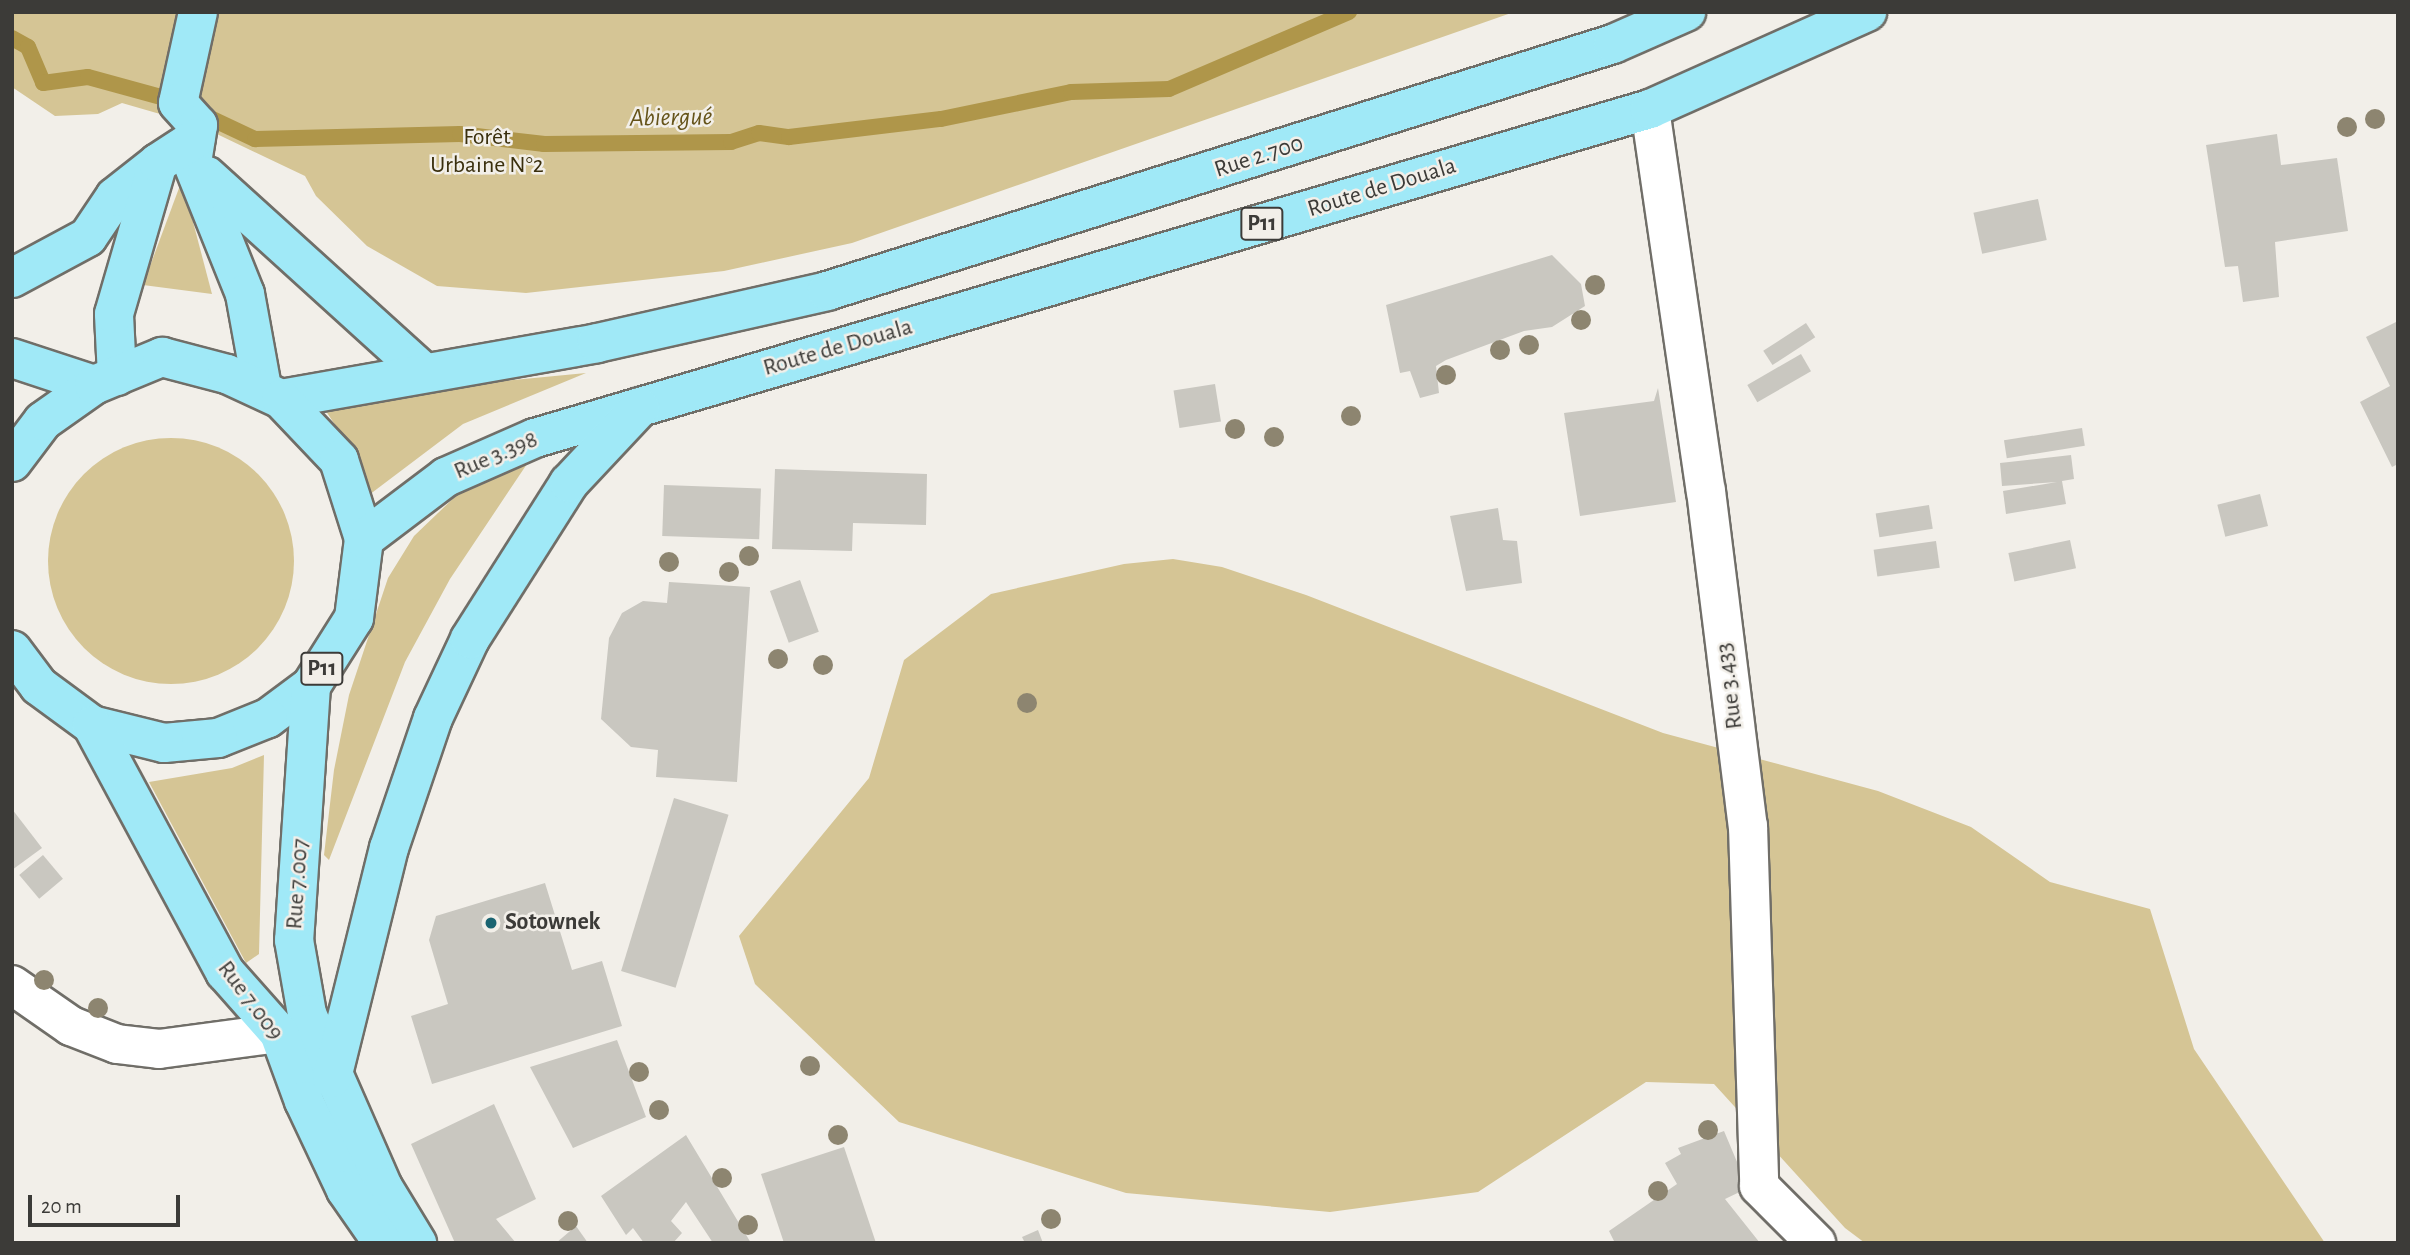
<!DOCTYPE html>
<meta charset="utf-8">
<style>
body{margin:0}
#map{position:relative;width:2410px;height:1255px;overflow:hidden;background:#f2efe9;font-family:"Alegreya Sans",sans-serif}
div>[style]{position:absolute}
.green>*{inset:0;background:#d5c595}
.round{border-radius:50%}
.stream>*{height:16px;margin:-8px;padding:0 8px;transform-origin:8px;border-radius:8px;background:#af964a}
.building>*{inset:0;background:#c9c7c0;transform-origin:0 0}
.roads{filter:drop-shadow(2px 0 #706e68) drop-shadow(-2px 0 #706e68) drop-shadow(0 2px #706e68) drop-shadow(0 -2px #706e68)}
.minor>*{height:38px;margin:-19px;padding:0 19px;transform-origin:19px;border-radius:19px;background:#fff}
.major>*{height:38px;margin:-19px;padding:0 19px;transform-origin:19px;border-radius:19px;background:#a0e9f7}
.trees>*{width:20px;height:20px;margin:-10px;border-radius:50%;background:#8d8570}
.dots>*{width:19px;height:19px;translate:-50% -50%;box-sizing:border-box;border:4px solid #f2efe9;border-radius:50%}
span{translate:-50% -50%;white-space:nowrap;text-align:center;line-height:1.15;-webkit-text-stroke:5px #f2efe9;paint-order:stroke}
.shield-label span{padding:2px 5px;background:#f2efe9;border:2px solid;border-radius:5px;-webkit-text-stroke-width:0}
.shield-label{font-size:23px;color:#3c3b38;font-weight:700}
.park-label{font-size:24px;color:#3a2f0d}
.street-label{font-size:24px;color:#3c3b38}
.poi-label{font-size:24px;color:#3c3b38;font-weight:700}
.left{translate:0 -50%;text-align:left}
.water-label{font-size:26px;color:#655319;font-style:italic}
.frame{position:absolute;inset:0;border:14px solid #3c3b38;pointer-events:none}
.scale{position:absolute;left:28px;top:1195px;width:152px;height:32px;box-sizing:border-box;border:4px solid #3c3b38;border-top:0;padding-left:9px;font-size:21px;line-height:24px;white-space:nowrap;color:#3c3b38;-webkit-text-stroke:5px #f2efe9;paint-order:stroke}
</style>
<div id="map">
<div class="green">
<i style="clip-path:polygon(12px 12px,1514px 12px,852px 243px,724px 271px,526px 293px,437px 286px,367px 246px,316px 196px,305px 176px,198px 125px,122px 103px,98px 114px,55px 116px,12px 87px)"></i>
<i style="clip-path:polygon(182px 180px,212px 294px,143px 285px)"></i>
<i style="clip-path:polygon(586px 373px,463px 424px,365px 498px,345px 440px,318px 399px)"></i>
<i class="round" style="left:48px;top:438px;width:246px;height:246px"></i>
<i style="clip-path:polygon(531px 458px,450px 579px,405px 662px,329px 860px,324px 855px,334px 770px,349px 695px,388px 578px,414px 536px,462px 490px)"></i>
<i style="clip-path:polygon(1173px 559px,1222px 567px,1306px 595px,1663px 733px,1878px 791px,1971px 827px,2050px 882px,2150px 909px,2194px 1049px,2325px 1243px,1865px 1243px,1845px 1228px,1714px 1084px,1646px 1082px,1478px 1192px,1330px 1212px,1126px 1193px,899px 1122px,755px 984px,739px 936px,869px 778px,904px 660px,991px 594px,1124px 564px)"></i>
<i style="clip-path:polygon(264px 755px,259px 954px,246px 963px,149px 782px,232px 768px)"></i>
</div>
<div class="stream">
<i style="left:12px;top:38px;width:18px;rotate:29deg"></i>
<i style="left:28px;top:47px;width:39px;rotate:67deg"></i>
<i style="left:43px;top:83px;width:45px;rotate:-7.6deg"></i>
<i style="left:88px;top:77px;width:87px;rotate:15.3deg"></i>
<i style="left:172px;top:100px;width:92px;rotate:25.2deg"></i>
<i style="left:255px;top:139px;width:205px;rotate:-1.4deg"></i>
<i style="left:460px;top:134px;width:85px;rotate:6.8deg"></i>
<i style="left:544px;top:144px;width:187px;rotate:-0.6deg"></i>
<i style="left:731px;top:142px;width:29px;rotate:-18deg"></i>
<i style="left:759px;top:133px;width:30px;rotate:8deg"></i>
<i style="left:789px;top:137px;width:153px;rotate:-6.8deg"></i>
<i style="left:941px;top:119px;width:133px;rotate:-11.7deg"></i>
<i style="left:1071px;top:92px;width:98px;rotate:-1.8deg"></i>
<i style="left:1169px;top:89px;width:196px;rotate:-23.2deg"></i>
</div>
<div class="building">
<i style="clip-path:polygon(2277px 134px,2281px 165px,2337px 158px,2348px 231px,2275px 242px,2279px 297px,2243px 302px,2238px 266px,2225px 267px,2206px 145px)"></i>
<i style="left:2038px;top:199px;width:42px;height:66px;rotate:78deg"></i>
<i style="clip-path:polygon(1552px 255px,1581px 284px,1585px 306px,1552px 327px,1524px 331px,1446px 360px,1436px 366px,1439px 393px,1420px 398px,1410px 371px,1400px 373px,1386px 305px)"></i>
<i style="clip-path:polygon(2398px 321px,2398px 464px,2392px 467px,2360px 402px,2390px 386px,2366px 337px)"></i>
<i style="left:1806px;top:323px;width:17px;height:51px;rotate:57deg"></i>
<i style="left:1801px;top:354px;width:20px;height:62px;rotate:60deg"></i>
<i style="left:1215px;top:384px;width:38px;height:42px;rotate:81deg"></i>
<i style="clip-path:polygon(1658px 388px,1676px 502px,1580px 516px,1564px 413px,1654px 401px)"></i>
<i style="left:2082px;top:428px;width:18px;height:79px;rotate:81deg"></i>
<i style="clip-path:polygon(2071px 455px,2074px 479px,2062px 481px,2066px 504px,2006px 514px,2003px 491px,2057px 482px,2002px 486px,2000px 463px)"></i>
<i style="clip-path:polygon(775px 469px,927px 474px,926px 525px,853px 523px,852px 551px,772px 549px)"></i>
<i style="left:664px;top:485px;width:97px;height:51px;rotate:2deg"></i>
<i style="left:2260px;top:494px;width:33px;height:44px;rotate:76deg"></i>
<i style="left:1929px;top:505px;width:24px;height:54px;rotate:81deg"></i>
<i style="clip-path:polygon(1498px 508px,1503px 540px,1517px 541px,1522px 583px,1466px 591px,1450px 516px)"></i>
<i style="left:2070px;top:540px;width:29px;height:63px;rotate:78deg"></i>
<i style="left:1936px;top:541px;width:27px;height:63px;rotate:82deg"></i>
<i style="left:800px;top:580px;width:55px;height:32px;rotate:70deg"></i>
<i style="clip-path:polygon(669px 582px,750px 587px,737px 782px,656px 777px,658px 750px,631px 747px,601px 719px,609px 638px,622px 613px,643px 601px,667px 603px)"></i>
<i style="left:674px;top:798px;width:57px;height:181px;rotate:17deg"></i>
<i style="clip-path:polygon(12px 809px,42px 848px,12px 870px)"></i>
<i style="left:43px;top:855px;width:31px;height:31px;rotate:50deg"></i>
<i style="clip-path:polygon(545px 883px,572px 970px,602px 961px,622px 1026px,432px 1084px,411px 1016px,448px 1004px,429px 940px,436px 916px)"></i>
<i style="clip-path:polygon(617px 1040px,646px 1117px,573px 1148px,530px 1067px)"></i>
<i style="clip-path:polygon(494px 1104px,536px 1199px,496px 1219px,516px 1243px,455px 1243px,411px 1144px)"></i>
<i style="clip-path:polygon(1724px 1131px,1748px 1188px,1725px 1199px,1760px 1243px,1615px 1243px,1609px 1231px,1677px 1184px,1665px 1163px,1681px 1154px,1678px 1148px)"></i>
<i style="clip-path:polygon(686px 1135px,751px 1243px,713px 1243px,686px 1202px,671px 1221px,682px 1233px,673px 1243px,644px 1243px,633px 1228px,626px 1235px,601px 1196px)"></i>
<i style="clip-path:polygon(844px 1147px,876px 1243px,784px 1243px,761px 1174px)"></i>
<i style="clip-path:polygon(576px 1226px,588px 1243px,556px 1243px)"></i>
<i style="clip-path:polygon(1038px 1230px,1043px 1243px,1025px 1243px,1022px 1237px)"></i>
</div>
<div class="roads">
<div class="minor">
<i style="left:1650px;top:109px;width:386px;rotate:81.7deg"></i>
<i style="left:1706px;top:491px;width:338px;rotate:82.9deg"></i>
<i style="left:1748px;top:826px;width:360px;rotate:88.2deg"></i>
<i style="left:1759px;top:1186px;width:81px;rotate:45deg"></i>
<i style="left:12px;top:985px;width:72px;rotate:34.8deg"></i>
<i style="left:71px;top:1026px;width:49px;rotate:21.4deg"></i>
<i style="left:117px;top:1044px;width:42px;rotate:6.8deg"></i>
<i style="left:159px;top:1049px;width:121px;rotate:-7.6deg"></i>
</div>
<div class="major">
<i style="left:198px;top:12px;width:93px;rotate:102.4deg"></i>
<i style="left:178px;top:103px;width:30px;rotate:48deg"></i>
<i style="left:198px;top:125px;width:37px;rotate:99deg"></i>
<i style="left:192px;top:162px;width:142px;rotate:68.1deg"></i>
<i style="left:245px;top:294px;width:96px;rotate:79.7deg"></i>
<i style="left:207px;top:176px;width:292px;rotate:42.2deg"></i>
<i style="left:12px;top:278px;width:86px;rotate:-28.3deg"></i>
<i style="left:88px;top:237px;width:48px;rotate:-56deg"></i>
<i style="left:115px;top:197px;width:55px;rotate:-38.3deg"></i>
<i style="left:12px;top:358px;width:86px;rotate:18.2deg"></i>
<i style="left:117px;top:376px;width:62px;rotate:-92.8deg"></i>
<i style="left:114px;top:314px;width:157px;rotate:-73.8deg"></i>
<i style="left:158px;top:163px;width:45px;rotate:-33.3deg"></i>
<i style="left:281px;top:399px;width:321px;rotate:-10deg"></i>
<i style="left:597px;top:343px;width:236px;rotate:-12.7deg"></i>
<i style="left:827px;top:291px;width:824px;rotate:-17.45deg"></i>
<i style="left:1613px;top:44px;width:80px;rotate:-23.7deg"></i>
<i style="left:12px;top:462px;width:51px;rotate:-52.9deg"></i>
<i style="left:43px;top:421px;width:62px;rotate:-35.2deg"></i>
<i style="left:94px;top:385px;width:74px;rotate:-22.4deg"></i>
<i style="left:162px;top:357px;width:67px;rotate:14.7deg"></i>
<i style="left:227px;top:374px;width:60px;rotate:24.8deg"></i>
<i style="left:281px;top:399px;width:84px;rotate:46.4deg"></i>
<i style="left:339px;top:460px;width:83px;rotate:72.4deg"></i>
<i style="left:364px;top:539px;width:80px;rotate:97.2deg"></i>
<i style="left:354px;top:618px;width:80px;rotate:122.3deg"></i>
<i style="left:311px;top:686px;width:54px;rotate:143.3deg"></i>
<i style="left:268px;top:718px;width:54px;rotate:158.2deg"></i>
<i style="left:218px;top:738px;width:54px;rotate:174.7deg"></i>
<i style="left:164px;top:743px;width:74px;rotate:-166deg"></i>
<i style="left:92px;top:725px;width:66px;rotate:-143.7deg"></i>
<i style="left:39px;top:686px;width:45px;rotate:-126.9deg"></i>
<i style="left:364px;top:539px;width:103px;rotate:-37.1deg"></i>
<i style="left:446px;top:477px;width:97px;rotate:-23.7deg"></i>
<i style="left:535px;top:438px;width:1163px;rotate:-16.44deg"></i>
<i style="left:1650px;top:109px;width:238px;rotate:-24.1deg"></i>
<i style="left:311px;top:686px;width:255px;rotate:93.8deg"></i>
<i style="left:294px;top:940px;width:75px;rotate:80deg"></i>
<i style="left:307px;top:1014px;width:189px;rotate:66.3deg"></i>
<i style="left:383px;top:1187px;width:66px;rotate:58.7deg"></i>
<i style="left:92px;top:725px;width:281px;rotate:61.7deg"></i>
<i style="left:225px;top:972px;width:81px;rotate:48.5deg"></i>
<i style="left:279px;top:1033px;width:72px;rotate:69.8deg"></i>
<i style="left:304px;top:1101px;width:98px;rotate:64.7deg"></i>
<i style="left:346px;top:1190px;width:65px;rotate:55.1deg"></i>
<i style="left:332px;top:1078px;width:237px;rotate:-76.1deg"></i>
<i style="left:389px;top:848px;width:137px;rotate:-71.3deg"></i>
<i style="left:433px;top:718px;width:87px;rotate:-64.9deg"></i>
<i style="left:470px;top:639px;width:185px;rotate:-57.6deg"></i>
<i style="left:569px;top:483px;width:104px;rotate:-46.9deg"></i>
</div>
</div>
<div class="trees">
<i style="left:2375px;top:119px"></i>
<i style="left:2347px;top:127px"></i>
<i style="left:1595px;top:285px"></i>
<i style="left:1581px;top:320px"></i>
<i style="left:1529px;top:345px"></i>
<i style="left:1500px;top:350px"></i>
<i style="left:1446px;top:375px"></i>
<i style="left:1351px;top:416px"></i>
<i style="left:1235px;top:429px"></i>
<i style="left:1274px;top:437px"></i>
<i style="left:749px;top:556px"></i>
<i style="left:669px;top:562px"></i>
<i style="left:729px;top:572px"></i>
<i style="left:778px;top:659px"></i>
<i style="left:823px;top:665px"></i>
<i style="left:1027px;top:703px"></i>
<i style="left:44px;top:980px"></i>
<i style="left:98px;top:1008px"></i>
<i style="left:810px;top:1066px"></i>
<i style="left:639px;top:1072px"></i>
<i style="left:659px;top:1110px"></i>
<i style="left:1708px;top:1130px"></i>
<i style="left:838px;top:1135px"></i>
<i style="left:722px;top:1178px"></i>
<i style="left:1658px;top:1191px"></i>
<i style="left:1051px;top:1219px"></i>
<i style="left:568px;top:1221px"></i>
<i style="left:748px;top:1225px"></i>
</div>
<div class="dots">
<i style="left:491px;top:923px;background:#1a6471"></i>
</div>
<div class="shield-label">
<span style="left:1262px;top:224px">P11</span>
<span style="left:322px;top:669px">P11</span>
</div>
<div class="park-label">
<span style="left:487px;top:152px">Forêt<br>Urbaine N°2</span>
</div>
<div class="street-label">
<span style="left:1259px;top:157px;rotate:-18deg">Rue 2.700</span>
<span style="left:1382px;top:188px;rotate:-17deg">Route de Douala</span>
<span style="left:838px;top:348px;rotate:-16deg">Route de Douala</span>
<span style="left:496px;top:456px;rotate:-23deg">Rue 3.398</span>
<span style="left:1730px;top:686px;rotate:-97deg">Rue 3.433</span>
<span style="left:298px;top:884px;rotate:-86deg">Rue 7.007</span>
<span style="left:250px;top:1001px;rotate:53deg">Rue 7.009</span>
</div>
<div class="poi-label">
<span class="left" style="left:505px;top:923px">Sotownek</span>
</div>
<div class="water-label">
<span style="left:671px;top:118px;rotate:-1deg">Abiergué</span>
</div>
<div class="frame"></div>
<div class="scale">20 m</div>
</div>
